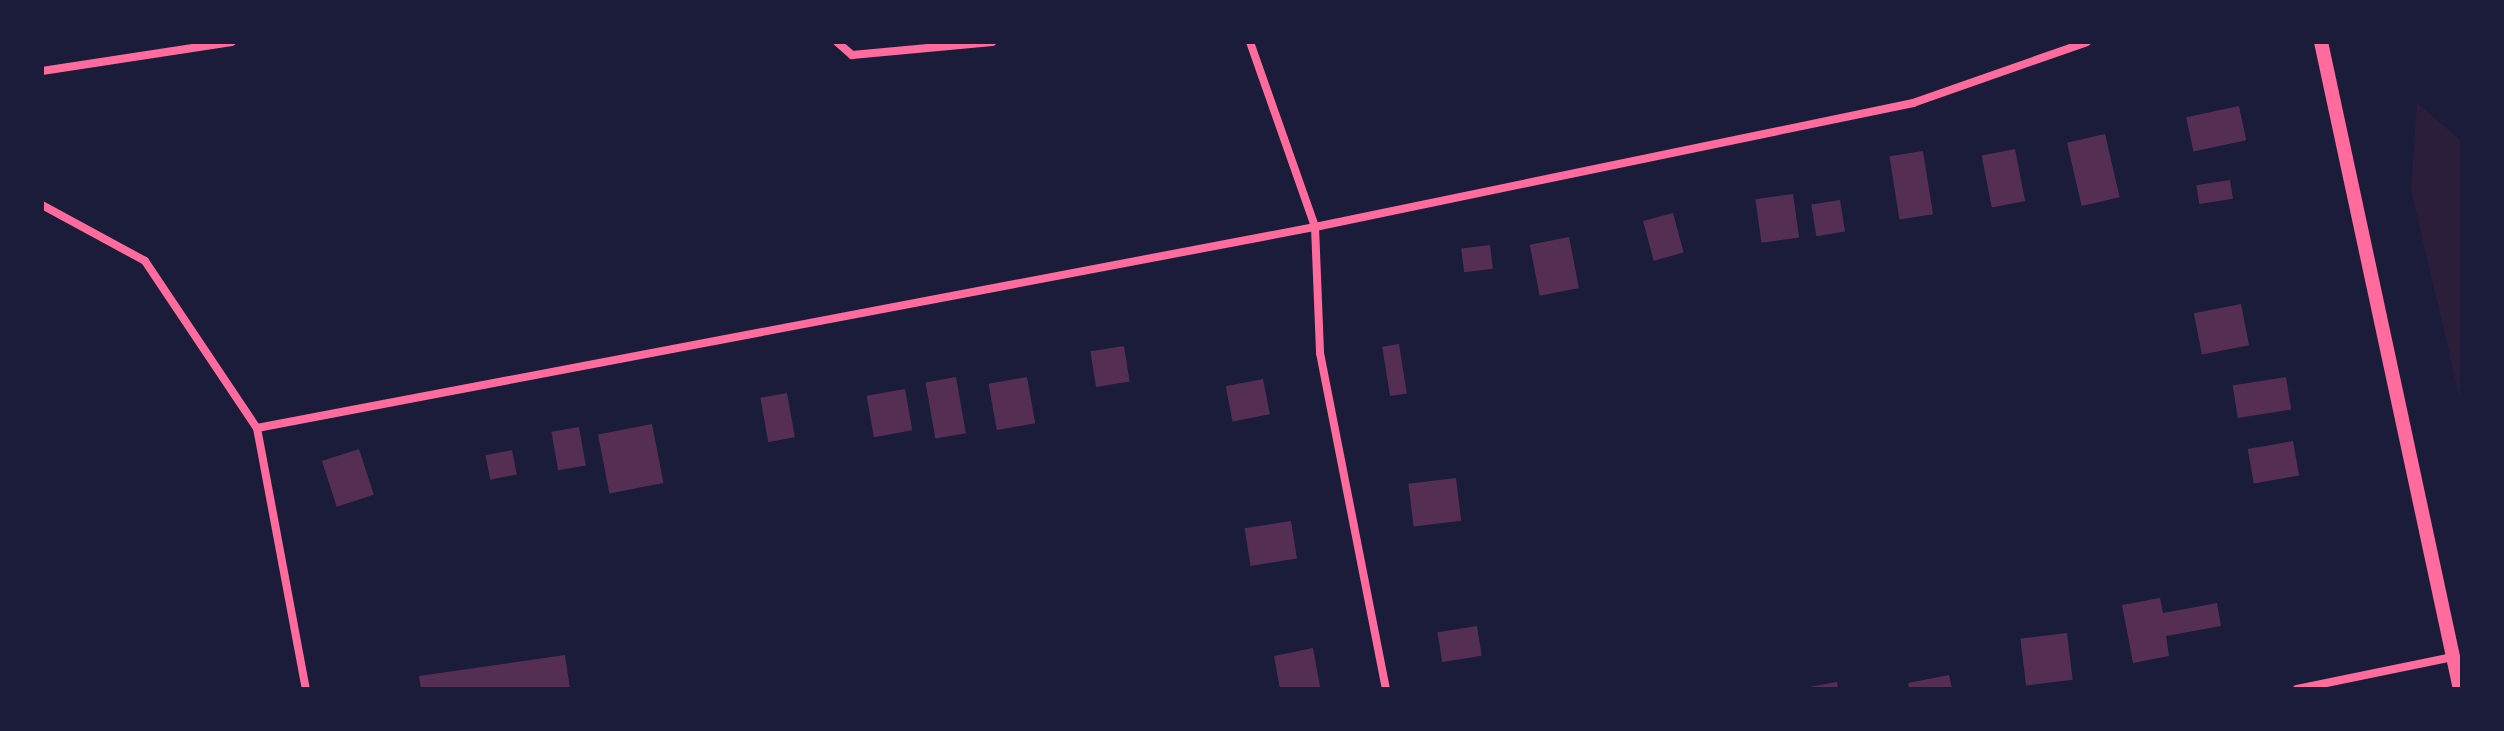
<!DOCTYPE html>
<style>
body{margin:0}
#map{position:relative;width:2504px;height:731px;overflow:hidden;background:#1b1b3a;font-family:"Exo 2",sans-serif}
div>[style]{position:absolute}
.green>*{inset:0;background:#2a1e3b}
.building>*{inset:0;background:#542f53;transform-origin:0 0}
.minor>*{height:8px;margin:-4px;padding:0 4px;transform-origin:4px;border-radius:4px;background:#ff6b9d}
.tertiary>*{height:14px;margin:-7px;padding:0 7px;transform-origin:7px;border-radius:7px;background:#ff6b9d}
span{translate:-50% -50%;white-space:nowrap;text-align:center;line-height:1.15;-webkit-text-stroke:6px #1b1b3a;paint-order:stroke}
.frame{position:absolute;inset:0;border:44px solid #1b1b3a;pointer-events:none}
</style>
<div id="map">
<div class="green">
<i style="clip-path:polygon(2417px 103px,2462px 141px,2462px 408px,2411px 190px)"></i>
</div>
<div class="building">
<i style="left:2239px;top:106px;width:35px;height:54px;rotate:78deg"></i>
<i style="left:2105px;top:134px;width:65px;height:39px;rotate:77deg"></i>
<i style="left:2015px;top:149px;width:53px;height:34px;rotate:79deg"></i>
<i style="left:1923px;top:151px;width:64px;height:34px;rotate:81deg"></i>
<i style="left:2230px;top:180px;width:19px;height:34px;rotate:81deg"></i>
<i style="left:1793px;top:194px;width:44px;height:38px;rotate:82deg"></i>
<i style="left:1840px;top:200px;width:32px;height:29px;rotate:81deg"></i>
<i style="left:1673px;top:213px;width:41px;height:31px;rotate:75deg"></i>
<i style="left:1569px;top:237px;width:52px;height:40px;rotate:79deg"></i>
<i style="left:1490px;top:245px;width:24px;height:29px;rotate:83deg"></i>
<i style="left:2241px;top:304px;width:42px;height:48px;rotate:79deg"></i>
<i style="left:1399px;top:344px;width:50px;height:17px;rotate:81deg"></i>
<i style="left:1124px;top:346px;width:36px;height:34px;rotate:81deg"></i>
<i style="left:956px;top:377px;width:57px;height:31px;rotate:80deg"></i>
<i style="left:1027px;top:377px;width:47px;height:39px;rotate:80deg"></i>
<i style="left:2286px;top:377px;width:33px;height:54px;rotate:81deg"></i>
<i style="left:1263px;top:379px;width:36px;height:38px;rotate:79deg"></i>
<i style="left:905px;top:389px;width:42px;height:39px;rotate:80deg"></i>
<i style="left:787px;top:393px;width:45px;height:27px;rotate:80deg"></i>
<i style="left:652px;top:424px;width:60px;height:55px;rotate:79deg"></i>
<i style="left:579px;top:427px;width:39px;height:28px;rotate:80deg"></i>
<i style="left:2293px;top:441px;width:35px;height:46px;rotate:80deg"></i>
<i style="left:359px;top:449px;width:48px;height:39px;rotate:72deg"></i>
<i style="left:512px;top:450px;width:25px;height:27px;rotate:79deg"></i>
<i style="left:1456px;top:478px;width:43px;height:48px;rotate:83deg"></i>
<i style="left:1291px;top:521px;width:38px;height:47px;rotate:81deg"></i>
<i style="clip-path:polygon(2160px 598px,2163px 613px,2217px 603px,2221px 626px,2166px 636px,2169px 656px,2133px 663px,2122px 605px)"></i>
<i style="left:1477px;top:626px;width:30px;height:40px;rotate:81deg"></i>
<i style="left:2067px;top:633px;width:47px;height:47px;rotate:83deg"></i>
<i style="clip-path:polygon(1313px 648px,1320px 687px,1280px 689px,1274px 656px)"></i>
<i style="clip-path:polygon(565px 655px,570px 689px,421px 689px,419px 676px)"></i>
<i style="clip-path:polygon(1949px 675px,1952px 689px,1909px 689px,1908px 683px)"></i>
<i style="clip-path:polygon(1837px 682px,1838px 689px,1809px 689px,1809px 687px)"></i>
</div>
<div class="minor">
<i style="left:837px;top:42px;width:20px;rotate:41deg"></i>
<i style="left:852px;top:55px;width:141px;rotate:-5.3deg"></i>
<i style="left:1250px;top:42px;width:196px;rotate:70.6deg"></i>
<i style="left:1315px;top:227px;width:126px;rotate:87.7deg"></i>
<i style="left:1320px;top:353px;width:342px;rotate:78.9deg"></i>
<i style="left:42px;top:71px;width:192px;rotate:-8.7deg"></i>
<i style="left:42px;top:205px;width:117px;rotate:28.5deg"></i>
<i style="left:145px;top:261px;width:201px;rotate:56.2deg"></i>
<i style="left:257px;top:428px;width:1077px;rotate:-10.76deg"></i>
<i style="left:1315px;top:227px;width:611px;rotate:-11.71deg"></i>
<i style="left:1913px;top:103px;width:184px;rotate:-19.3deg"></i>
<i style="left:257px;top:428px;width:266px;rotate:79.4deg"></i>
<i style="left:2297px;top:689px;width:159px;rotate:-11.6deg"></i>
</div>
<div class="tertiary">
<i style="left:2321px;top:42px;width:662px;rotate:77.88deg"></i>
</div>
<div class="frame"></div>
</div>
